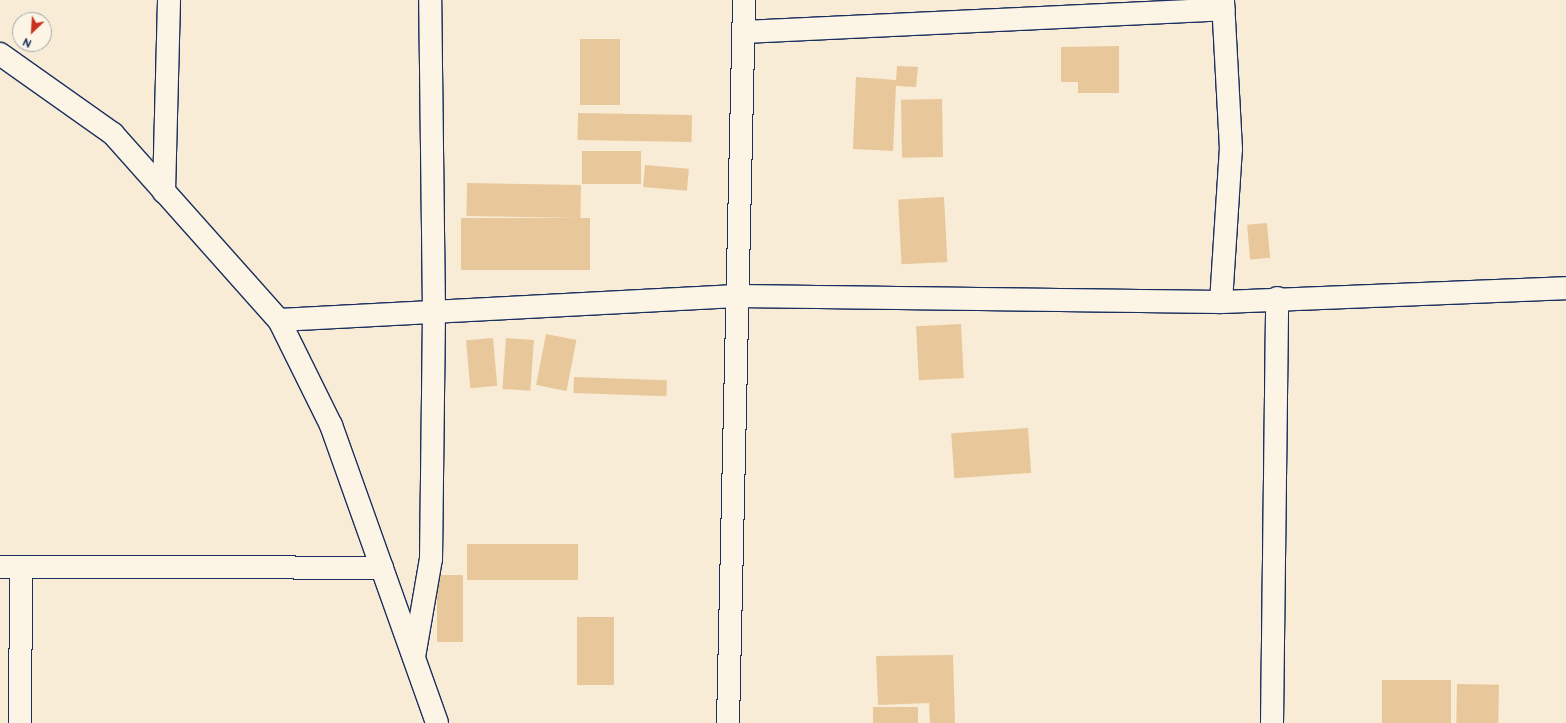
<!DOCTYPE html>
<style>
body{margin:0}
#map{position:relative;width:1566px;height:723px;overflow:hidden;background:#f8ecd6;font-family:"Balsamiq Sans",sans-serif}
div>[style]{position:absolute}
.building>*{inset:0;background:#e8c89a;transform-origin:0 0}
.roads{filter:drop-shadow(1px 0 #1b2f5e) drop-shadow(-1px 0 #1b2f5e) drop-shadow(0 1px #1b2f5e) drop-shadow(0 -1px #1b2f5e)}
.minor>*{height:22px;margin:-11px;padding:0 11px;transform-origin:11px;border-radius:11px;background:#fcf5e5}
span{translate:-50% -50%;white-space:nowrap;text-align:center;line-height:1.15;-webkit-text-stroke:3px #fcf5e5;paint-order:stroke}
.north{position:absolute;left:12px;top:12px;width:40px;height:40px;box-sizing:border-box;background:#fcf5e5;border:1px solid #a2a6af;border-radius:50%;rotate:205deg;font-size:11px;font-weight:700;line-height:16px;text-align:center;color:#1b2f5e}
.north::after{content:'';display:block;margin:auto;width:14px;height:18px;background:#c8321e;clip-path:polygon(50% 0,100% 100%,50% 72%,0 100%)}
</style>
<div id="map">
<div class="building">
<i style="left:580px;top:39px;width:40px;height:66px"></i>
<i style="clip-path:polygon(1119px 46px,1119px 93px,1078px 93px,1078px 82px,1061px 82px,1061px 47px)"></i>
<i style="clip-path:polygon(897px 66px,918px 67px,916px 87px,896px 86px,893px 151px,853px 149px,856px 77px,896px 80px)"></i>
<i style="left:942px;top:99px;width:58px;height:41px;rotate:89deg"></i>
<i style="left:578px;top:113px;width:114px;height:27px;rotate:1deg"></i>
<i style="left:582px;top:151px;width:59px;height:33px"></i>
<i style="left:645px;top:165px;width:44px;height:22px;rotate:5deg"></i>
<i style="left:467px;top:183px;width:114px;height:33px;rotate:1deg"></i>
<i style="left:944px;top:197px;width:65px;height:46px;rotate:87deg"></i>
<i style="left:461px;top:218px;width:129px;height:52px"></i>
<i style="left:1267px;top:223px;width:35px;height:20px;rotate:85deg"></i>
<i style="left:961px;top:324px;width:54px;height:45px;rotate:87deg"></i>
<i style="left:546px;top:334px;width:31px;height:52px;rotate:11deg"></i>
<i style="left:493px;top:338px;width:48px;height:27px;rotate:85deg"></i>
<i style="left:506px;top:338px;width:28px;height:51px;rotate:4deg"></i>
<i style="left:574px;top:377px;width:93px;height:16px;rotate:2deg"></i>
<i style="left:1028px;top:428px;width:45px;height:77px;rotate:86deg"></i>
<i style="left:578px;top:544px;width:36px;height:111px;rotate:90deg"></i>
<i style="left:437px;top:575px;width:26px;height:67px"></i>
<i style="left:577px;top:617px;width:37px;height:68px"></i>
<i style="clip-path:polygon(953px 655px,955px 723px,930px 723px,929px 703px,878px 705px,876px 656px)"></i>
<i style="left:1382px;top:680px;width:69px;height:43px"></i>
<i style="left:1457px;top:684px;width:42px;height:39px;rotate:1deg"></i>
<i style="left:873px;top:707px;width:45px;height:16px"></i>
</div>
<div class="roads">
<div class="minor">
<i style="left:744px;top:32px;width:480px;rotate:-2.7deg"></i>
<i style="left:0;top:54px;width:138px;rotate:35.3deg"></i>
<i style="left:113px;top:134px;width:249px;rotate:48.3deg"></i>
<i style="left:279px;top:320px;width:117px;rotate:63.7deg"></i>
<i style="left:331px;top:425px;width:316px;rotate:70.4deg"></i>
<i style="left:164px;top:192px;width:192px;rotate:-88.5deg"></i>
<i style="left:1221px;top:302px;width:153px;rotate:-86.3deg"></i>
<i style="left:1231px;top:149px;width:149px;rotate:-93.1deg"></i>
<i style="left:279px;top:320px;width:458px;rotate:-3deg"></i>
<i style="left:736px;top:296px;width:485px;rotate:0.7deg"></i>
<i style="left:1221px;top:302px;width:345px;rotate:-2.3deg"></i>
<i style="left:0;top:567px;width:382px;rotate:0.1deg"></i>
<i style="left:414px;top:657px;width:99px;rotate:-80.2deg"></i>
<i style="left:431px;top:559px;width:247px;rotate:-89.3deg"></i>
<i style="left:434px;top:312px;width:312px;rotate:-90.7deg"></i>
<i style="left:20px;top:723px;width:155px;rotate:-89.6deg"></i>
<i style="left:728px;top:723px;width:723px;rotate:-88.73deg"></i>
<i style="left:1272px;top:723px;width:425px;rotate:-89.3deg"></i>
</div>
</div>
<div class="north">N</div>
</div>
